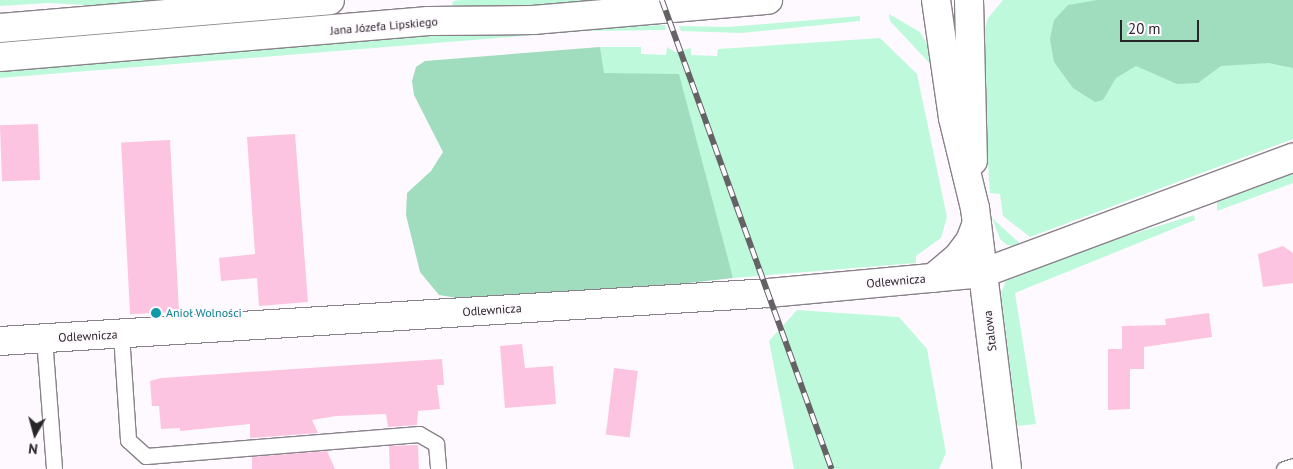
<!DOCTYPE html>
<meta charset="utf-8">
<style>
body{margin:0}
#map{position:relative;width:1293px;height:469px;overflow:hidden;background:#fef9fe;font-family:"PT Sans",sans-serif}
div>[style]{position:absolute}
.green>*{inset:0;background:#bff9dc}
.forest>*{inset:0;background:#a0dcbe}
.building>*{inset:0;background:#fcc4e0;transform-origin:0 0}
.roads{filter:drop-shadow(1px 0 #898189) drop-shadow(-1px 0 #898189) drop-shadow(0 1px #898189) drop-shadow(0 -1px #898189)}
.service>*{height:15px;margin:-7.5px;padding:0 7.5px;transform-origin:7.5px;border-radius:7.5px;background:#fff}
.minor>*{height:28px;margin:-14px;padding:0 14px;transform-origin:14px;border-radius:14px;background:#fff}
.tertiary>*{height:28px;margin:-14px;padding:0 14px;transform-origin:14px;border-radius:14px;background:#fff}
.primary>*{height:28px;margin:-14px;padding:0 14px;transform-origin:14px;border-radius:14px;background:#fff}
.rail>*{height:5.5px;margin-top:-2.75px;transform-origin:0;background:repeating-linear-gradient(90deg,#fef9fe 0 11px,#656265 0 22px);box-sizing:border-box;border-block:1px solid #656265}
.dots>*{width:14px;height:14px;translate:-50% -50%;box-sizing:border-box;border:2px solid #fef9fe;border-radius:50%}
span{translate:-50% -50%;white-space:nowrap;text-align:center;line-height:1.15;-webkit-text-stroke:4px #fef9fe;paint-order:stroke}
.street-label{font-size:12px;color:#292629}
.culture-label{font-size:12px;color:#0d838f}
.left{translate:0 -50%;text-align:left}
.north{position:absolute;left:10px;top:409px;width:50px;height:50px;-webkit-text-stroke:4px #fef9fe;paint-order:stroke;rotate:187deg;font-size:14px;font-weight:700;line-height:20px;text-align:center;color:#292629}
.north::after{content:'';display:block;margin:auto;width:18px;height:22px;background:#292629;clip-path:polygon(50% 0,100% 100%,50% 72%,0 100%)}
.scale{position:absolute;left:1120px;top:20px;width:79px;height:22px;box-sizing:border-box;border:2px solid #292629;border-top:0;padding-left:6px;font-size:15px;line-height:18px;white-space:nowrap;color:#292629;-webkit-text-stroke:4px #fef9fe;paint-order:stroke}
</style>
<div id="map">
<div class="green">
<i style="clip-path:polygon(0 0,204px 0,120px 7px,49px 3px,0 6px)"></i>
<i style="clip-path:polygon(460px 0,616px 0,510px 9px,452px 5px,453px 1px)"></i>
<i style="clip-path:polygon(1003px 0,1293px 0,1293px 139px,1030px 237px,1003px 216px,1000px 194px,990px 193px,980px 45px,988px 18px)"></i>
<i style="clip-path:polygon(889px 14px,920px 32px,931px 51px,934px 68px,890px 21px)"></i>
<i style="clip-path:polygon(860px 16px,860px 21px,742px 33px,681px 31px,679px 26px,728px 27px)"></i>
<i style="clip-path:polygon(665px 25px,666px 30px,586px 31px,0 78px,0 65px,381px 34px)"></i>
<i style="clip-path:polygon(880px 38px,917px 74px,947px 217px,941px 238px,916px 256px,916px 263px,733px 278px,725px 252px,603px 73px,600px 47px,641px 47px,641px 54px,666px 55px,667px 47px,675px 52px,691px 48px,691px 55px,717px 56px,718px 49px)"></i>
<i style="clip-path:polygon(1293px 170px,1293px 183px,1217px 211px,1217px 199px)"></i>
<i style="clip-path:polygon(1194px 215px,1195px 220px,1015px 293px,1036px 424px,1017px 426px,1001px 293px,1006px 281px,1107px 242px)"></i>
<i style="clip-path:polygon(992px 218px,1025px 248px,1007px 245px,1000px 239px)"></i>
<i style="clip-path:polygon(797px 310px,899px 317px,927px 349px,946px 453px,939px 469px,794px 469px,769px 341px)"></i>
</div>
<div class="forest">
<i style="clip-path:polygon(1097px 0,1293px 0,1293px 68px,1269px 63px,1221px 66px,1198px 83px,1177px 84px,1136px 66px,1116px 78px,1103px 100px,1095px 102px,1073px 88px,1054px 62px,1050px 39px,1054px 20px,1068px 5px)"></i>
<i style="clip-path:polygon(600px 47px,604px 73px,679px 74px,733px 278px,599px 293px,463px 299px,439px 295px,420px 272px,406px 215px,407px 193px,431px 171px,443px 152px,414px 95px,412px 81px,416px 67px,425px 61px)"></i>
</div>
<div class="building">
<i style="left:38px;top:124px;width:56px;height:38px;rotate:88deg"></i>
<i style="clip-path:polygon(295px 134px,308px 302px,259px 306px,257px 278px,221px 281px,219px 258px,255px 254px,247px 137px)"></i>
<i style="left:170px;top:140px;width:172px;height:49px;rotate:87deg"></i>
<i style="clip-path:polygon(1283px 246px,1293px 253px,1293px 283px,1263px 287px,1258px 254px)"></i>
<i style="clip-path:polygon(1209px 313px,1212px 337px,1144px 347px,1144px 369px,1130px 369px,1130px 409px,1108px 410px,1108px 349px,1122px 349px,1122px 326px,1166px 325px,1165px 319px)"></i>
<i style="clip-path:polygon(522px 344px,525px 368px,553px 366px,556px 404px,505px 408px,500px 346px)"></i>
<i style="clip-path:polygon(442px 359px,444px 385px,437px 385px,440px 409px,418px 411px,417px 425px,388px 427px,386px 414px,336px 416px,312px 420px,318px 433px,250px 438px,250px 424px,180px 431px,180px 428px,161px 429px,159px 406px,152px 406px,150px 381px,161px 378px)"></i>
<i style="left:614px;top:368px;width:24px;height:67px;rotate:7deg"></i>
<i style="left:418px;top:445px;width:24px;height:29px;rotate:88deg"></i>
<i style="clip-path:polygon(327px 451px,335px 469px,252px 469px,252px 457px)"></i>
</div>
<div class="roads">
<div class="service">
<i style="left:121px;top:334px;width:106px;rotate:86.2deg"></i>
<i style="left:128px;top:440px;width:24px;rotate:42deg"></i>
<i style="left:146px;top:456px;width:274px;rotate:-4.6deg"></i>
<i style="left:419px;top:434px;width:20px;rotate:30deg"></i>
<i style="left:436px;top:444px;width:25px;rotate:85deg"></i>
<i style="left:44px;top:338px;width:131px;rotate:85.6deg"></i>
<i style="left:1284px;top:469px;width:9px;rotate:-18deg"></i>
</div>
<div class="minor">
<i style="left:933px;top:278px;width:33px;rotate:-40deg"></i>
<i style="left:958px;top:257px;width:20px;rotate:-53deg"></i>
<i style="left:970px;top:241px;width:19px;rotate:-69deg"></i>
<i style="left:0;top:341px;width:770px;rotate:-3.57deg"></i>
<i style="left:769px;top:293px;width:215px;rotate:-5.3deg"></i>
<i style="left:983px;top:273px;width:331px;rotate:-20.4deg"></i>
</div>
<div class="tertiary">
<i style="left:936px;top:0;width:119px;rotate:81.8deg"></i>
<i style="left:953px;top:118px;width:93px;rotate:76.3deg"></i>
<i style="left:975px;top:208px;width:263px;rotate:83deg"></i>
<i style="left:969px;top:0;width:161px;rotate:88.6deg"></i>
</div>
<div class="primary">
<i style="left:0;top:28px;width:331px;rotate:-4.8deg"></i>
<i style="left:0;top:57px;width:430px;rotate:-4.8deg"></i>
<i style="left:428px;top:21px;width:105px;rotate:-0.5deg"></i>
<i style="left:533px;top:20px;width:236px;rotate:-4.9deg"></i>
</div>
</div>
<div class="rail">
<i style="left:662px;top:0;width:499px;rotate:70.1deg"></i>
</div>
<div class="dots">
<i style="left:156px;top:313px;background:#0f9aa8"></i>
</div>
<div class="street-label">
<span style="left:384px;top:26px;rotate:-5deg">Jana Józefa Lipskiego</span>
<span style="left:896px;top:281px;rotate:-5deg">Odlewnicza</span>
<span style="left:492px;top:310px;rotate:-4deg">Odlewnicza</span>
<span style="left:990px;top:331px;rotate:-97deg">Stalowa</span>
<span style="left:88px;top:336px;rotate:-3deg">Odlewnicza</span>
</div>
<div class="culture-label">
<span class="left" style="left:166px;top:313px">Anioł Wolności</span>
</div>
<div class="north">N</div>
<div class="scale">20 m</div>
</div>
